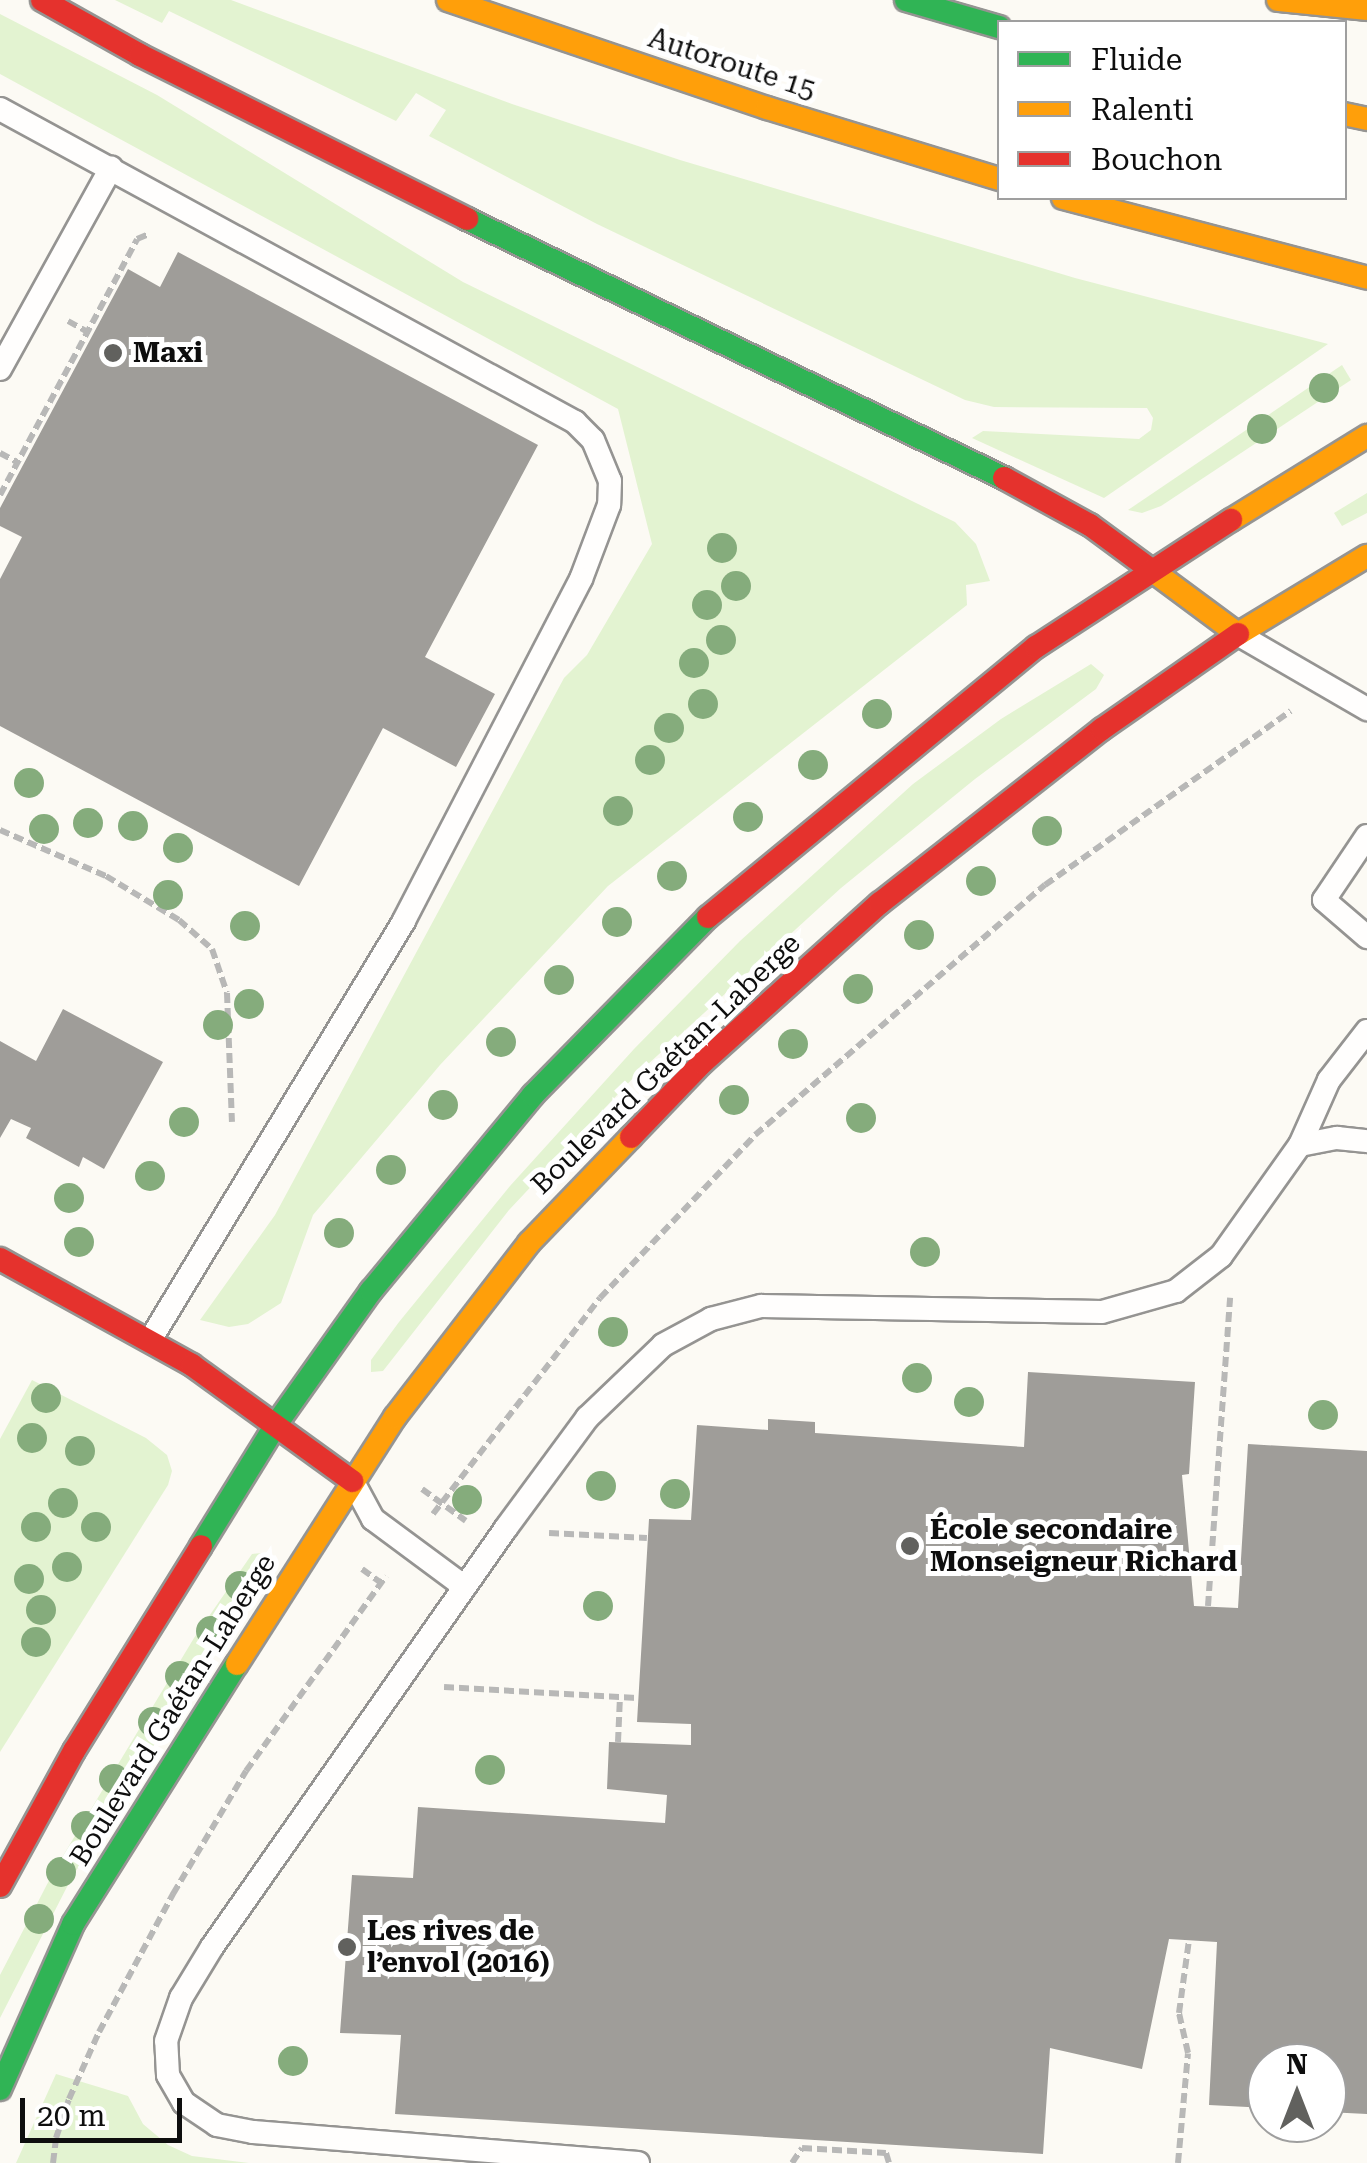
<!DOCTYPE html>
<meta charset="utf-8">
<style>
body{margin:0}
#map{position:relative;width:1367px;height:2163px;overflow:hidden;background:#fcfaf4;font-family:"Roboto Serif",serif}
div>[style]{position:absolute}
.green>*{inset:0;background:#e3f3d1}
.building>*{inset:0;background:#9f9d99}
.path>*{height:6px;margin-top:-3px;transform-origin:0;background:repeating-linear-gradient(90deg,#b8b8b7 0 10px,transparent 0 15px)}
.roads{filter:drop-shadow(2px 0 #959492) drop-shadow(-2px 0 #959492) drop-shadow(0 2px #959492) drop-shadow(0 -2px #959492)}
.lane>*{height:22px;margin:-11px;padding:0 11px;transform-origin:11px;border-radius:11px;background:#fffefd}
.fast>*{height:22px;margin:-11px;padding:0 11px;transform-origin:11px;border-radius:11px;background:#30b455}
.slow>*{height:22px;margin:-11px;padding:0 11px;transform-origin:11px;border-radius:11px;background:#ff9f0a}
.jam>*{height:22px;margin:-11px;padding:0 11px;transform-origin:11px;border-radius:11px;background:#e5322d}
.trees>*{width:30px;height:30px;margin:-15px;border-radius:50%;background:#85ac7c}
.dots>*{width:28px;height:28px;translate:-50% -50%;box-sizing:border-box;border:5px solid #fff;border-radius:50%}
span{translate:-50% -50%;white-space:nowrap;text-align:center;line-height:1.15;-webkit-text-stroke:10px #fff;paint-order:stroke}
.street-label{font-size:28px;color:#0e0e0e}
.poi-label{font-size:28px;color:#0e0e0e;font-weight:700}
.left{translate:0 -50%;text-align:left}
.legend{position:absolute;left:997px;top:20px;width:350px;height:180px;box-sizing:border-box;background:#fff;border:2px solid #9f9f9f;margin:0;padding:12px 18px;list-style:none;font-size:30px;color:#0e0e0e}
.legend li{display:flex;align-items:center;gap:20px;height:50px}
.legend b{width:50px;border:2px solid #9f9f9f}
.north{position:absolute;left:1247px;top:2043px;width:100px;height:100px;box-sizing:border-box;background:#fff;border:2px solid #9f9f9f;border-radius:50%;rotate:0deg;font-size:28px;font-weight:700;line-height:40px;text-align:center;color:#0e0e0e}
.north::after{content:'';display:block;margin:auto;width:35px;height:45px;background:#61615e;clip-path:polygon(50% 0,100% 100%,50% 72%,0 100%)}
.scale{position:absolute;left:20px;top:2098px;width:162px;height:45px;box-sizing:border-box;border:5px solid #0e0e0e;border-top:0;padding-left:12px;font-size:30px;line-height:35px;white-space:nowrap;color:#0e0e0e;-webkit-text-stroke:8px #fff;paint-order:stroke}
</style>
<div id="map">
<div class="green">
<i style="clip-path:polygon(115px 0,231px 0,512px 104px,680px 160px,1075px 278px,1328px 344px,1104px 498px,972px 438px,983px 431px,1139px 439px,1151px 430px,1153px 418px,1147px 408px,994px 407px,965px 400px,597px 224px,429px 136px,446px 110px,416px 93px,396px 121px,169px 11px,162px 23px)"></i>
<i style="clip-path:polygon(0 14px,157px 95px,463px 282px,955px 522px,976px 544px,990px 581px,966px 585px,967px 605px,608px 886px,440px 1065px,313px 1215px,281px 1303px,248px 1324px,229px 1327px,200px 1320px,275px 1215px,564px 678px,587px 655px,652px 544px,618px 409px,0 74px)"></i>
<i style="clip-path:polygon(1342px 365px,1351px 380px,1161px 506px,1142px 513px,1128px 510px)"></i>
<i style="clip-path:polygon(1367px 493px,1367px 513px,1342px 526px,1334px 513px)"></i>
<i style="clip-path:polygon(1091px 664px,1104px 675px,1096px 689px,975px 779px,841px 888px,635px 1076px,509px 1210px,383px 1371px,371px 1372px,371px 1360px,399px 1322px,510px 1186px,634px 1049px,740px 941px,913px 784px,1001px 719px)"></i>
<i style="clip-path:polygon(32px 1380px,146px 1438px,167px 1455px,172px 1471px,168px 1485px,0 1752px,0 1439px)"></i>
<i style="clip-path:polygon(262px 1553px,266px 1564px,71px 1879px,0 2018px,0 1975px,55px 1869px,194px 1638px,252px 1554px)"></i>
<i style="clip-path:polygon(56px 2074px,128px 2096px,143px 2124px,168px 2145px,192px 2156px,249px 2163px,16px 2163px)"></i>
</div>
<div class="building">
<i style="clip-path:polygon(178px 252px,538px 445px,425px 657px,495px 694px,456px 767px,383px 728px,299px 886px,0 726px,0 579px,22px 537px,0 526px,0 508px,128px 269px,160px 287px)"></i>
<i style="clip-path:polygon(63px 1009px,163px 1062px,104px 1169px,83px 1157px,79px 1167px,26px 1138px,31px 1128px,11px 1119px,0 1138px,0 1041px,36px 1061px)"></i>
<i style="clip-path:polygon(1028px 1372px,1195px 1382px,1189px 1474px,1182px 1475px,1194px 1606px,1238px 1608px,1248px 1444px,1367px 1451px,1367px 2114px,1327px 2112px,1327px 2063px,1267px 2063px,1267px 2108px,1209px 2105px,1217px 1942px,1169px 1939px,1142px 2069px,1050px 2048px,1043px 2154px,395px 2114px,401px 2035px,340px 2033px,352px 1875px,413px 1878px,418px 1807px,665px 1823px,667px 1795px,607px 1789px,609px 1742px,691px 1745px,691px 1724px,637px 1722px,649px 1519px,691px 1520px,697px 1425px,768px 1430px,768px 1419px,815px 1422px,815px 1433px,1024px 1447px)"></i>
</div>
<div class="path">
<i style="left:68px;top:321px;width:29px;rotate:29deg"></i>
<i style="left:0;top:453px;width:19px;rotate:28deg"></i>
<i style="left:0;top:495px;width:290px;rotate:-61.8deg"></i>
<i style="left:137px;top:239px;width:13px;rotate:-23deg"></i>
<i style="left:0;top:830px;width:116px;rotate:23.5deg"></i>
<i style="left:106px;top:876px;width:85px;rotate:31.1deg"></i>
<i style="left:179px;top:920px;width:44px;rotate:41.3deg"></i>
<i style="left:212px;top:949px;width:46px;rotate:71.2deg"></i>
<i style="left:227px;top:993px;width:129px;rotate:87.8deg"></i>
<i style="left:422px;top:1489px;width:54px;rotate:36deg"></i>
<i style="left:433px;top:1514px;width:273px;rotate:-52.3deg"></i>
<i style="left:600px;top:1298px;width:225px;rotate:-46.4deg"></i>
<i style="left:755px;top:1135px;width:383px;rotate:-40.8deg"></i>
<i style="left:1045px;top:885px;width:301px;rotate:-35.3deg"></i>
<i style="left:549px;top:1533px;width:98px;rotate:2.9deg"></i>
<i style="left:362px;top:1569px;width:24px;rotate:36deg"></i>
<i style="left:1208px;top:1606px;width:309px;rotate:-85.9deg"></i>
<i style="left:444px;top:1687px;width:193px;rotate:3.3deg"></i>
<i style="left:618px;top:1742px;width:45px;rotate:-87.5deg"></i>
<i style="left:53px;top:2163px;width:25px;rotate:-83deg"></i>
<i style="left:56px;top:2138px;width:41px;rotate:-71.6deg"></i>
<i style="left:69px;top:2099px;width:73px;rotate:-65.9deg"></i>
<i style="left:99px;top:2032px;width:157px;rotate:-61.8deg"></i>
<i style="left:173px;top:1894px;width:143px;rotate:-59.3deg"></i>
<i style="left:246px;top:1771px;width:240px;rotate:-54.3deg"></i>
<i style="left:792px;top:2163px;width:18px;rotate:-56deg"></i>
<i style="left:802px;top:2148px;width:84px;rotate:3.4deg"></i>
<i style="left:886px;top:2153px;width:10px;rotate:73deg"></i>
<i style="left:1178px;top:2163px;width:110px;rotate:-84.8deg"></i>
<i style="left:1188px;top:2053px;width:41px;rotate:-102.7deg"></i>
<i style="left:1179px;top:2013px;width:74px;rotate:-82.2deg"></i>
</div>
<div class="roads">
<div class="lane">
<i style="left:0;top:109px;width:655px;rotate:28.56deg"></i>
<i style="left:575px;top:422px;width:25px;rotate:45deg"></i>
<i style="left:593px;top:440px;width:44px;rotate:67.5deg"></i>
<i style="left:610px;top:481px;width:24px;rotate:92deg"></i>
<i style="left:609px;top:505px;width:79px;rotate:110.7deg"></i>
<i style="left:581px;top:579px;width:385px;rotate:117.4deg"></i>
<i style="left:404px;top:921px;width:491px;rotate:121.2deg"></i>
<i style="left:0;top:369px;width:230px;rotate:-61.1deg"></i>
<i style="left:1241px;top:636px;width:146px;rotate:30.1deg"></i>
<i style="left:1367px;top:836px;width:77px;rotate:123.9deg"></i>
<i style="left:1324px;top:900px;width:57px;rotate:40.7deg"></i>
<i style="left:1300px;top:1145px;width:71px;rotate:-66deg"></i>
<i style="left:1329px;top:1080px;width:62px;rotate:-52.2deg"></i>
<i style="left:353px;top:1482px;width:42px;rotate:61.6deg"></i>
<i style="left:373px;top:1519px;width:114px;rotate:36.5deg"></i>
<i style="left:638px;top:2163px;width:386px;rotate:-175.4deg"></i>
<i style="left:253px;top:2132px;width:37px;rotate:-169deg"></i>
<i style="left:217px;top:2125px;width:40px;rotate:-146deg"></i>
<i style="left:184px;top:2103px;width:32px;rotate:-120deg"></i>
<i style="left:168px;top:2075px;width:34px;rotate:-93deg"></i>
<i style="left:166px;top:2041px;width:46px;rotate:-70.8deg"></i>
<i style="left:181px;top:1998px;width:60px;rotate:-58.7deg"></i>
<i style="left:212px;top:1947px;width:512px;rotate:-54.94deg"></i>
<i style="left:506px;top:1528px;width:137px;rotate:-53.6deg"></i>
<i style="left:587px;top:1418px;width:105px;rotate:-43.8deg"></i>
<i style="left:663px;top:1345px;width:55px;rotate:-28.4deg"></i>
<i style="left:711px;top:1319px;width:52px;rotate:-14.6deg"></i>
<i style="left:761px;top:1306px;width:341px;rotate:1deg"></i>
<i style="left:1102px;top:1312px;width:77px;rotate:-15.8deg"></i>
<i style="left:1176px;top:1291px;width:57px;rotate:-37.9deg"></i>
<i style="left:1221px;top:1256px;width:136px;rotate:-54.6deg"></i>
<i style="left:1300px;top:1145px;width:38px;rotate:-11deg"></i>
<i style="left:1337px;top:1138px;width:30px;rotate:6deg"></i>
</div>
<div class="fast">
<i style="left:906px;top:0;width:97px;rotate:16.2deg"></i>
<i style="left:467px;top:219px;width:596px;rotate:25.75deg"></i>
<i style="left:201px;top:1546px;width:141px;rotate:-58.3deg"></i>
<i style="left:275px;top:1426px;width:166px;rotate:-54.6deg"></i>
<i style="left:371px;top:1291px;width:254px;rotate:-50.4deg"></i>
<i style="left:533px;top:1095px;width:250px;rotate:-45.5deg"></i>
<i style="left:0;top:2089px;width:180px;rotate:-66.1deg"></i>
<i style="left:73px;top:1924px;width:307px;rotate:-57.8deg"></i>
</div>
<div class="slow">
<i style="left:448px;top:0;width:337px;rotate:18.7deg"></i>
<i style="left:767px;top:108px;width:243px;rotate:17deg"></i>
<i style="left:1278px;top:0;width:89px;rotate:5.8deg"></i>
<i style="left:1344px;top:114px;width:24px;rotate:12deg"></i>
<i style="left:1063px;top:198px;width:314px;rotate:14.7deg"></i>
<i style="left:1231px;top:520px;width:160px;rotate:-31.7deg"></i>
<i style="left:1150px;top:569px;width:109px;rotate:36.5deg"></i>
<i style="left:1238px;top:634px;width:151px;rotate:-31.2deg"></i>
<i style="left:237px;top:1664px;width:293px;rotate:-57.4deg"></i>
<i style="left:395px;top:1417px;width:220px;rotate:-52.4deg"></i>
<i style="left:529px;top:1243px;width:147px;rotate:-46.1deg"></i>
</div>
<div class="jam">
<i style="left:42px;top:0;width:112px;rotate:29.3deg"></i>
<i style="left:140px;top:55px;width:366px;rotate:26.6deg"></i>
<i style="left:1004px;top:478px;width:98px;rotate:28.7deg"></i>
<i style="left:1090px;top:525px;width:74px;rotate:36.3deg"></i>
<i style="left:708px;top:917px;width:425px;rotate:-39.5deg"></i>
<i style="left:1036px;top:647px;width:233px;rotate:-33.1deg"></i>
<i style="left:631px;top:1137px;width:103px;rotate:-46.2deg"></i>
<i style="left:702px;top:1063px;width:239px;rotate:-42deg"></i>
<i style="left:880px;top:903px;width:282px;rotate:-38.1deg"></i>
<i style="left:1102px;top:729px;width:166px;rotate:-34.9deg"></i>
<i style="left:0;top:1259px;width:219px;rotate:28.9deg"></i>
<i style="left:192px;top:1365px;width:198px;rotate:35.9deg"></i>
<i style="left:0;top:1886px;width:154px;rotate:-61.3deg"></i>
<i style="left:74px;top:1751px;width:241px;rotate:-58.2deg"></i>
</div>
</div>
<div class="trees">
<i style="left:1324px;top:388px"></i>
<i style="left:1262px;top:429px"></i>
<i style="left:722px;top:548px"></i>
<i style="left:736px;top:586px"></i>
<i style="left:707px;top:605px"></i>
<i style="left:721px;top:640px"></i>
<i style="left:694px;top:663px"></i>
<i style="left:703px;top:704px"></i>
<i style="left:877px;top:714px"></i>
<i style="left:669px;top:728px"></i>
<i style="left:650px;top:760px"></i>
<i style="left:813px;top:765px"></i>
<i style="left:29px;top:783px"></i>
<i style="left:618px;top:811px"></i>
<i style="left:748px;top:817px"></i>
<i style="left:88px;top:823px"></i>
<i style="left:133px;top:826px"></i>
<i style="left:44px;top:829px"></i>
<i style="left:1047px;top:831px"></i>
<i style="left:178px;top:848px"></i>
<i style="left:672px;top:876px"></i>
<i style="left:981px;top:881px"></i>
<i style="left:168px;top:895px"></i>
<i style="left:617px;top:922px"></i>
<i style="left:245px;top:926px"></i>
<i style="left:919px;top:935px"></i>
<i style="left:559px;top:980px"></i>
<i style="left:858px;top:989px"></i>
<i style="left:249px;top:1004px"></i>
<i style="left:218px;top:1025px"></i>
<i style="left:501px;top:1042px"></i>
<i style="left:793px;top:1044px"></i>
<i style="left:734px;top:1100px"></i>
<i style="left:443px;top:1105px"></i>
<i style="left:861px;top:1118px"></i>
<i style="left:184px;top:1122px"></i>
<i style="left:391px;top:1170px"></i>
<i style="left:150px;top:1176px"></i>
<i style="left:69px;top:1198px"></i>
<i style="left:339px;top:1233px"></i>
<i style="left:79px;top:1242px"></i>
<i style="left:925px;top:1252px"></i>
<i style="left:613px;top:1332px"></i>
<i style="left:917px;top:1378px"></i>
<i style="left:46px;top:1398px"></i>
<i style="left:969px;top:1402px"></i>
<i style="left:1323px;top:1415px"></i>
<i style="left:32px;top:1438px"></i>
<i style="left:80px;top:1451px"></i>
<i style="left:601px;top:1486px"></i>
<i style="left:675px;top:1494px"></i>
<i style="left:467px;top:1500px"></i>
<i style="left:63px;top:1503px"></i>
<i style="left:36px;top:1527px"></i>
<i style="left:96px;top:1527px"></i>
<i style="left:67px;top:1567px"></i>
<i style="left:29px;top:1579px"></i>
<i style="left:240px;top:1586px"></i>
<i style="left:598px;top:1606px"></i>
<i style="left:41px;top:1610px"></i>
<i style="left:211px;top:1631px"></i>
<i style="left:36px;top:1642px"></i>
<i style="left:180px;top:1676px"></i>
<i style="left:153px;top:1722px"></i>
<i style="left:490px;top:1770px"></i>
<i style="left:114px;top:1779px"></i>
<i style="left:86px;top:1826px"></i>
<i style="left:61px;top:1872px"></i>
<i style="left:39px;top:1919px"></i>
<i style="left:293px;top:2061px"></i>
</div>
<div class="dots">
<i style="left:113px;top:353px;background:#61615e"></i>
<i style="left:910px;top:1546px;background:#61615e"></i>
<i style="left:347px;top:1947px;background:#61615e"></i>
</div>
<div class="street-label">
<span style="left:732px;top:64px;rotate:18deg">Autoroute 15</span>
<span style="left:666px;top:1064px;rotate:-44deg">Boulevard Gaétan-Laberge</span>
<span style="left:173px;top:1710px;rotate:-58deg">Boulevard Gaétan-Laberge</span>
</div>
<div class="poi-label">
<span class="left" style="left:133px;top:353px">Maxi</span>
<span class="left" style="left:930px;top:1546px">École secondaire<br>Monseigneur Richard</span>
<span class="left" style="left:367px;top:1947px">Les rives de<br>l’envol (2016)</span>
</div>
<ul class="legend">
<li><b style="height:12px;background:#30b455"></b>Fluide</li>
<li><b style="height:12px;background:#ff9f0a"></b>Ralenti</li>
<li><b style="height:12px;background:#e5322d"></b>Bouchon</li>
</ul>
<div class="north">N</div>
<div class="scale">20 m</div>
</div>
